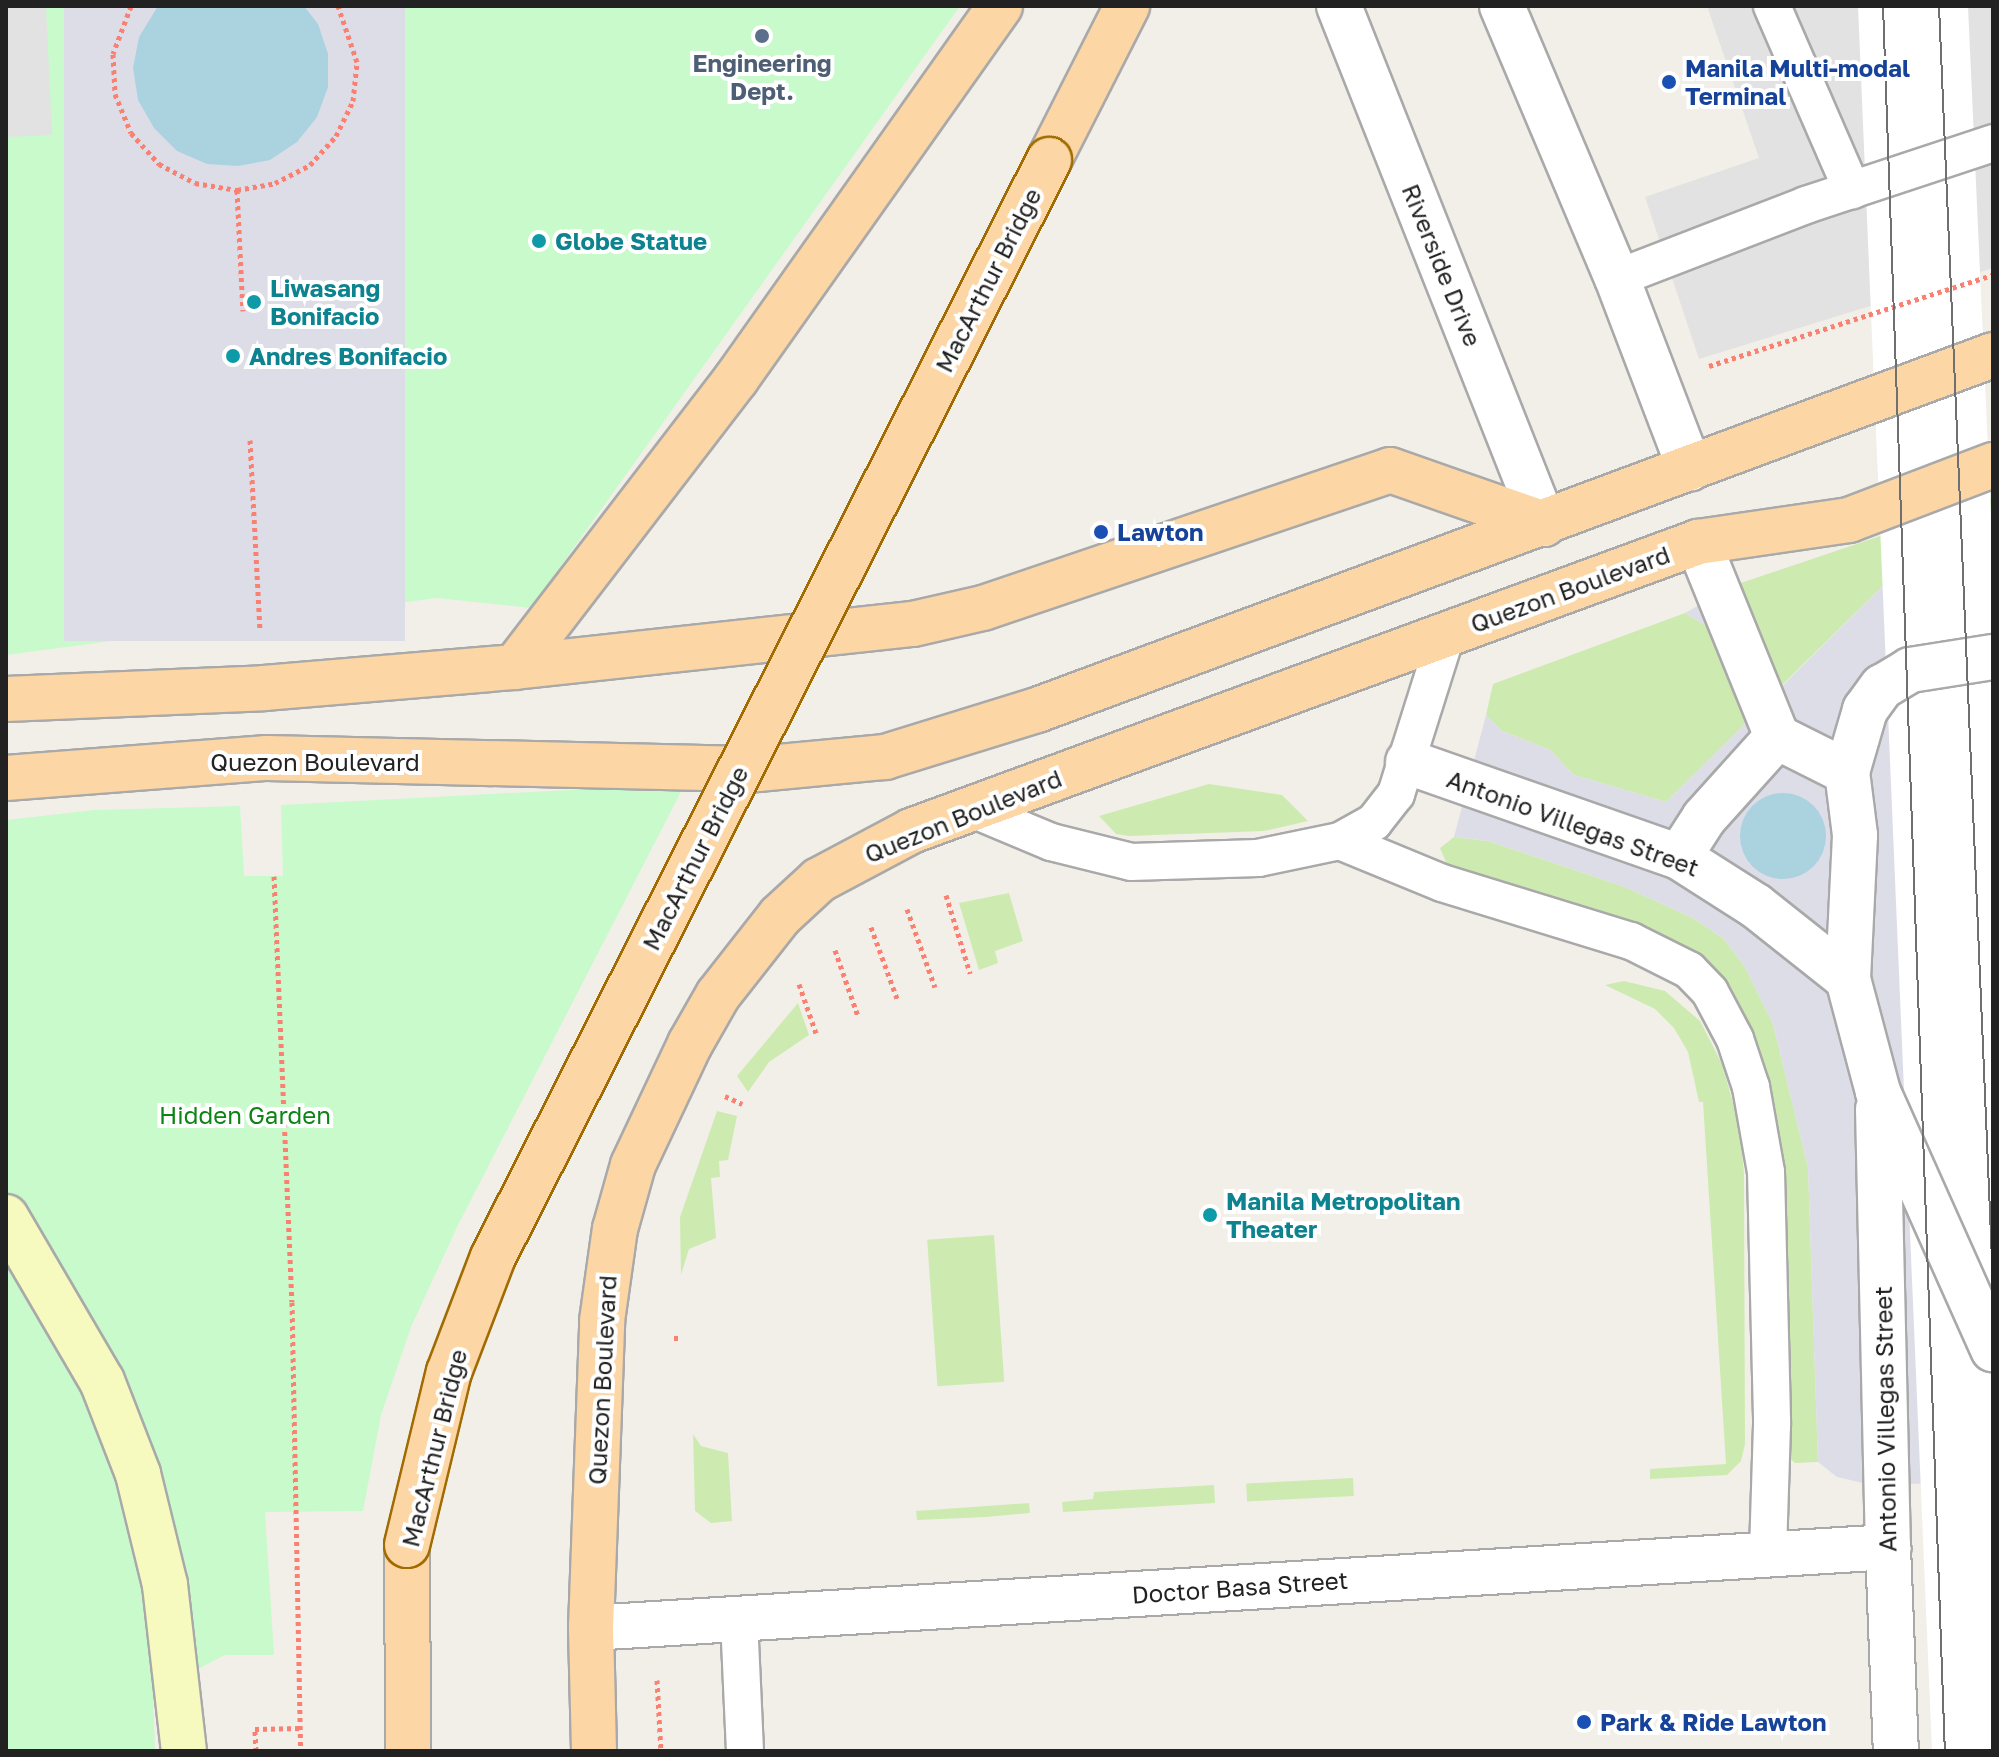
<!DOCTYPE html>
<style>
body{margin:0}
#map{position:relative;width:1999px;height:1757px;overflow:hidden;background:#f2efe9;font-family:"Golos Text",sans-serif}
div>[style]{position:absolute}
.grass>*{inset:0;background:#cdebb0;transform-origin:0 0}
.park>*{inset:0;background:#c8facc}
.parking>*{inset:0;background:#e2e2e2}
.plaza>*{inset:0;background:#dddde8;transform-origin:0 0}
.water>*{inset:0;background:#aad3df}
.round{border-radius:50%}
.pier>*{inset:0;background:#fff}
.path>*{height:5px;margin-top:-2.5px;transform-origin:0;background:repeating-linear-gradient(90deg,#fa8072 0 4px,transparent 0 8px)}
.roads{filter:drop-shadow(2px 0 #a9a9a9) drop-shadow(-2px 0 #a9a9a9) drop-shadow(0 2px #a9a9a9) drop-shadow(0 -2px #a9a9a9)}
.service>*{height:36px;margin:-18px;padding:0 18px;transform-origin:18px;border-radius:18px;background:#fff}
.pedestrian>*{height:44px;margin:-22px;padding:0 22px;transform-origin:22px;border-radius:22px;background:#fff}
.minor>*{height:44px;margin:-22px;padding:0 22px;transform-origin:22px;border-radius:22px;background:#fff}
.secondary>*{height:44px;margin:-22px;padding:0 22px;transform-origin:22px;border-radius:22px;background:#f7fabf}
.primary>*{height:44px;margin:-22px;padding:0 22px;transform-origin:22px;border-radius:22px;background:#fcd6a4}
.tram>*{height:2px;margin:-1px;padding:0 1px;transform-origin:1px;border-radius:1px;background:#707070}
.bridges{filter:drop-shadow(2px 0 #a06b00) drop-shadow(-2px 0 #a06b00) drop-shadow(0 2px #a06b00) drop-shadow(0 -2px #a06b00)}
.primary-bridge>*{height:44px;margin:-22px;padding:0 22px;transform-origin:22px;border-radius:22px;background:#fcd6a4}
.dots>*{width:22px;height:22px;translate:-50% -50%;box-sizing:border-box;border:4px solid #fff;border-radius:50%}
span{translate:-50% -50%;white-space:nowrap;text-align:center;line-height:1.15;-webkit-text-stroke:8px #fff;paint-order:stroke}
.service-label{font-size:24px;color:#4e5e75;font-weight:700}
.transit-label{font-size:24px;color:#164399;font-weight:700}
.left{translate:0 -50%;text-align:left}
.culture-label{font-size:24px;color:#0d838f;font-weight:700}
.street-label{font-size:24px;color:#222}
.park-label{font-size:24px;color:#0c8416}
.frame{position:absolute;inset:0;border:8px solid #222;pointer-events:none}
</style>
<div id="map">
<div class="grass">
<i style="clip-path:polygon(1993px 498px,1993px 540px,1894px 575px,1776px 691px,1735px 585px)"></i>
<i style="clip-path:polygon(1685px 613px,1711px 629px,1746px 723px,1666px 802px,1574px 775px,1550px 750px,1502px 731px,1486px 715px,1493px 684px)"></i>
<i style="clip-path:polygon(1209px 784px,1282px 795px,1308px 821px,1264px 831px,1129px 836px,1116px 834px,1099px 816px)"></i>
<i style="clip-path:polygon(1454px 837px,1488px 841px,1625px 887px,1693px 918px,1724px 939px,1745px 967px,1773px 1024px,1808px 1167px,1818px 1462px,1795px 1463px,1788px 1457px,1778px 1169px,1703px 960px,1654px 932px,1448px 867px,1440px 848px)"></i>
<i style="clip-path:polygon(1009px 893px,1023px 941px,995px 951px,998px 963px,979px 970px,959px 903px)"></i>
<i style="clip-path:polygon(1624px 981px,1665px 991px,1700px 1021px,1722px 1064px,1739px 1124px,1744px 1172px,1745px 1444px,1741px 1461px,1727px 1475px,1650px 1479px,1650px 1469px,1726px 1464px,1703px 1102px,1699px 1102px,1688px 1052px,1674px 1028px,1655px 1009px,1605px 985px)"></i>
<i style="clip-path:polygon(798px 1003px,809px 1035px,769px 1062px,748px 1092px,737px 1076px)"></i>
<i style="clip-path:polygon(717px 1111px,737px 1116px,728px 1160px,719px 1161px,720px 1177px,711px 1178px,716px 1238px,689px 1249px,681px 1275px,680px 1217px)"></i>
<i style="left:994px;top:1235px;width:147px;height:67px;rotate:86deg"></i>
<i style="clip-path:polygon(693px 1434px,701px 1446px,728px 1453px,732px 1521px,711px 1523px,695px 1511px)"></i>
<i style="left:1353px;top:1478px;width:18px;height:107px;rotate:87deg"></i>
<i style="clip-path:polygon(1214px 1485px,1215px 1503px,1063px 1512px,1062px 1502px,1093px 1499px,1094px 1492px)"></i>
<i style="clip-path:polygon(1029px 1503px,1030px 1513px,986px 1517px,917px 1520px,916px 1511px)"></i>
</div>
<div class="park">
<i style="clip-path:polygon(6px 6px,960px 6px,531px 608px,437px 598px,6px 655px)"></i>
<i style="clip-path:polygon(685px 784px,458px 1225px,411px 1327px,381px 1415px,363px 1511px,265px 1512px,274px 1655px,225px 1655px,153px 1692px,155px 1751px,6px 1751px,6px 820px,94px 810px,240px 806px,244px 876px,283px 876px,281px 805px)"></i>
</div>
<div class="parking">
<i style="clip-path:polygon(6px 6px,46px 6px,52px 135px,6px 137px)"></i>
<i style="clip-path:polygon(1707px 6px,1993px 6px,1993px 268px,1699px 359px,1645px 197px,1759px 158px)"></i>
</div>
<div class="plaza">
<i style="left:64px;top:6px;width:341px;height:635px"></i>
<i style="clip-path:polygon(1993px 540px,1993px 1485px,1863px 1483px,1837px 1477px,1818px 1462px,1808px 1167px,1773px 1024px,1745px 967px,1724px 939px,1693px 918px,1625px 887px,1488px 841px,1454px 837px,1486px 715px,1502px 731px,1550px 750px,1574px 775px,1666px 802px,1746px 723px,1711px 629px,1685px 613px,1735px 585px,1777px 691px,1894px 575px)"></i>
</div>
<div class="water">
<i style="clip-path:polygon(158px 6px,304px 6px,318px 24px,328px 54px,328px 87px,317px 117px,297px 142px,270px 160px,238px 166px,207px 164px,177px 151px,154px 128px,138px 100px,133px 68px,139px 37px)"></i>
<i class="round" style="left:1740px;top:793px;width:86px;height:86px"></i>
</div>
<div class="pier">
<i style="clip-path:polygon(1858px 6px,1968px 6px,1993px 560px,1993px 1751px,1932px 1751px)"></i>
</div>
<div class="path">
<i style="left:131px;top:6px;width:51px;rotate:110.6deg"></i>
<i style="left:113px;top:54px;width:40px;rotate:87.1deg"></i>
<i style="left:115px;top:94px;width:42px;rotate:67.7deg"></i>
<i style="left:131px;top:133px;width:42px;rotate:47.9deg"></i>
<i style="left:159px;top:164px;width:41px;rotate:27.8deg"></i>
<i style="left:195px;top:183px;width:43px;rotate:9.5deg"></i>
<i style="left:237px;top:190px;width:39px;rotate:-10deg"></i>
<i style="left:275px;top:183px;width:39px;rotate:-27deg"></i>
<i style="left:310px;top:165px;width:39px;rotate:-48deg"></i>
<i style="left:336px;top:136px;width:39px;rotate:-64deg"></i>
<i style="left:353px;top:101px;width:39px;rotate:-84deg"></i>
<i style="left:357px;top:62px;width:59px;rotate:-108.7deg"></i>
<i style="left:237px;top:190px;width:121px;rotate:87.2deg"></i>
<i style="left:1709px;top:366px;width:298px;rotate:-17.8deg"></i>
<i style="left:250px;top:440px;width:191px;rotate:87deg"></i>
<i style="left:274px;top:876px;width:426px;rotate:87.6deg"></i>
<i style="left:292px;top:1302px;width:449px;rotate:88.9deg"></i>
<i style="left:946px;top:895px;width:82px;rotate:72.9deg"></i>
<i style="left:907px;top:909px;width:83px;rotate:70.3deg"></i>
<i style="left:871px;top:927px;width:79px;rotate:70deg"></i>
<i style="left:835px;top:950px;width:70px;rotate:70.8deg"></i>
<i style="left:799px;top:984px;width:52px;rotate:70.9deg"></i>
<i style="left:725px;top:1096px;width:19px;rotate:25deg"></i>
<i style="left:674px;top:1338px;width:6px"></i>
<i style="left:657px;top:1680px;width:71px;rotate:86.8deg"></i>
<i style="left:256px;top:1751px;width:22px;rotate:-93deg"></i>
<i style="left:255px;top:1729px;width:45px;rotate:-1.3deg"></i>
</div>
<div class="roads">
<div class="service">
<i style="left:1772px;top:6px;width:201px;rotate:66.5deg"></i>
<i style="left:1617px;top:278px;width:203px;rotate:-21.1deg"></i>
<i style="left:1806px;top:205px;width:197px;rotate:-18.3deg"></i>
<i style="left:972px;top:809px;width:86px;rotate:22.7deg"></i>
<i style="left:1051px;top:842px;width:82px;rotate:14deg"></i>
<i style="left:1131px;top:862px;width:127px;rotate:-1.8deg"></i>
<i style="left:1258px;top:858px;width:84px;rotate:-11.7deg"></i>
<i style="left:1340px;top:841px;width:39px;rotate:-29deg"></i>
<i style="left:1374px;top:822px;width:36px;rotate:-52deg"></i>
<i style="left:1396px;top:794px;width:167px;rotate:-72.5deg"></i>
<i style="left:1340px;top:841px;width:110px;rotate:22.4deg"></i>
<i style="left:1442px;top:883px;width:198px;rotate:17.1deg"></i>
<i style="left:1631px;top:941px;width:65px;rotate:26.6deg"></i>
<i style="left:1689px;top:970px;width:30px;rotate:46deg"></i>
<i style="left:1710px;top:992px;width:53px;rotate:62deg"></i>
<i style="left:1735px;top:1039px;width:51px;rotate:71.6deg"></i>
<i style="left:1751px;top:1087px;width:86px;rotate:80deg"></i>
<i style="left:1766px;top:1172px;width:253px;rotate:88.6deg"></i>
<i style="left:1772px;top:1425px;width:127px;rotate:91.8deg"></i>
<i style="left:739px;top:1619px;width:132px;rotate:87.4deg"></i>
</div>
<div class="pedestrian">
<i style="left:1698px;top:542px;width:210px;rotate:67.9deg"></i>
<i style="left:1777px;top:737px;width:78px;rotate:26.6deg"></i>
<i style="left:1408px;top:762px;width:287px;rotate:19.3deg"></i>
<i style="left:1679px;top:857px;width:91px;rotate:32.5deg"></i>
<i style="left:1756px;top:906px;width:117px;rotate:38.4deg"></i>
<i style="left:1848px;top:979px;width:117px;rotate:75.1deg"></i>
<i style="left:1878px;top:1092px;width:282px;rotate:65.9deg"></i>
<i style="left:1679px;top:857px;width:46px;rotate:-57.3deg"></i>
<i style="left:1704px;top:818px;width:109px;rotate:-48deg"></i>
<i style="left:1848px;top:979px;width:144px;rotate:-87.2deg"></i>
<i style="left:1855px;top:835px;width:64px;rotate:-97.2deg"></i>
<i style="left:1847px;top:772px;width:65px;rotate:-73.8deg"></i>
<i style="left:1865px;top:710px;width:29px;rotate:-54deg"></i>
<i style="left:1882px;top:687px;width:33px;rotate:-31deg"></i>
<i style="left:1910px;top:670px;width:84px;rotate:-8.9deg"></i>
<i style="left:1878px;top:1109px;width:438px;rotate:88.7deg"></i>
</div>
<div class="minor">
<i style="left:1339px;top:6px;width:557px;rotate:68.41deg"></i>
<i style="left:1502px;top:6px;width:295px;rotate:67.1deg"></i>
<i style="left:1617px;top:278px;width:204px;rotate:69.1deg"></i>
<i style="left:591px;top:1628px;width:1300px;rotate:-3.57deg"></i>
<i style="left:1888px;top:1547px;width:204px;rotate:87.8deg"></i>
</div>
<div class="secondary">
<i style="left:6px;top:1217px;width:190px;rotate:59.7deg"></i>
<i style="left:102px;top:1381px;width:100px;rotate:68.8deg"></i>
<i style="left:138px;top:1474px;width:114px;rotate:76.3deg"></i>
<i style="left:165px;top:1585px;width:167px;rotate:83.5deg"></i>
</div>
<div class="primary">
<i style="left:1049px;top:160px;width:173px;rotate:-63.1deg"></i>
<i style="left:515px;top:667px;width:363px;rotate:-52.5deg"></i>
<i style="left:736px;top:379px;width:457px;rotate:-54.7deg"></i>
<i style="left:6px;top:699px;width:258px;rotate:-2.4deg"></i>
<i style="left:264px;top:688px;width:252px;rotate:-4.8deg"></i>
<i style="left:515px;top:667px;width:400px;rotate:-6.2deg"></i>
<i style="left:913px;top:624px;width:72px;rotate:-12.9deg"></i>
<i style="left:983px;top:608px;width:430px;rotate:-18.7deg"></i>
<i style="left:1390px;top:470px;width:163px;rotate:19.3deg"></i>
<i style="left:6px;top:778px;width:262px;rotate:-4.4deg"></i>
<i style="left:267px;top:758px;width:491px;rotate:1.3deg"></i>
<i style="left:758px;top:769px;width:128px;rotate:-5.4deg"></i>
<i style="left:885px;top:757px;width:159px;rotate:-17.2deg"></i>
<i style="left:1037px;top:710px;width:1020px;rotate:-20.37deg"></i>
<i style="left:407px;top:1545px;width:206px;rotate:89.7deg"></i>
<i style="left:594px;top:1751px;width:123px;rotate:-91.4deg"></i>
<i style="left:591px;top:1628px;width:307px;rotate:-87.9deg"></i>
<i style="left:602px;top:1321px;width:93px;rotate:-82deg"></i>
<i style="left:615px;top:1229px;width:66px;rotate:-74.3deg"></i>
<i style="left:633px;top:1165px;width:134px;rotate:-64.8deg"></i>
<i style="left:690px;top:1044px;width:56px;rotate:-60.3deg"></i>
<i style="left:718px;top:995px;width:100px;rotate:-51.9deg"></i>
<i style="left:780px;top:916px;width:53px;rotate:-42.7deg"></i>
<i style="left:819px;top:880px;width:104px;rotate:-28deg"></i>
<i style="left:911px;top:831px;width:838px;rotate:-20.16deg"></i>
<i style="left:1698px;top:542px;width:153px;rotate:-8.3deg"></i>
<i style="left:1849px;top:520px;width:154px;rotate:-20.9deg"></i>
</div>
</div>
<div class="tram">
<i style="left:1883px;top:6px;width:1746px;rotate:87.97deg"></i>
<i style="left:1939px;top:6px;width:1277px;rotate:87.58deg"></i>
</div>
<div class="bridges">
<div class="primary-bridge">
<i style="left:407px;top:1545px;width:178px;rotate:-76.4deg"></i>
<i style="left:449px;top:1372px;width:123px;rotate:-69.1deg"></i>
<i style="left:493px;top:1257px;width:1230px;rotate:-63.12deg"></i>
</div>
</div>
<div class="dots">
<i style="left:762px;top:36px;background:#5c6f8a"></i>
<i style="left:1669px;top:82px;background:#1a4fb4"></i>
<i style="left:539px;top:241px;background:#0f9aa8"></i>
<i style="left:254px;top:302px;background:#0f9aa8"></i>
<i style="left:233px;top:356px;background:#0f9aa8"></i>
<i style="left:1101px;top:532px;background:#1a4fb4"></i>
<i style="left:1210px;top:1215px;background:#0f9aa8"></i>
<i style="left:1584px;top:1722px;background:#1a4fb4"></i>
</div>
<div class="service-label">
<span style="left:762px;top:77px">Engineering<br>Dept.</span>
</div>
<div class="transit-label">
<span class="left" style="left:1685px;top:82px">Manila Multi-modal<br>Terminal</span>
<span class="left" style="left:1117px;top:532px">Lawton</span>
<span class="left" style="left:1600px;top:1722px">Park &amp; Ride Lawton</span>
</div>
<div class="culture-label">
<span class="left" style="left:555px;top:241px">Globe Statue</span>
<span class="left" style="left:270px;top:302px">Liwasang<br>Bonifacio</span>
<span class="left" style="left:249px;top:356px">Andres Bonifacio</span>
<span class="left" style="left:1226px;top:1215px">Manila Metropolitan<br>Theater</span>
</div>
<div class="street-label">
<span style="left:1442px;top:265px;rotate:68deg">Riverside Drive</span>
<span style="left:988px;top:280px;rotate:-63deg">MacArthur Bridge</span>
<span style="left:1570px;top:589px;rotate:-20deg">Quezon Boulevard</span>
<span style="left:315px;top:762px">Quezon Boulevard</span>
<span style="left:963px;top:816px;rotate:-22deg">Quezon Boulevard</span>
<span style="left:1573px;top:823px;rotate:20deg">Antonio Villegas Street</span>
<span style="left:695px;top:858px;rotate:-63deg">MacArthur Bridge</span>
<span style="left:602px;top:1380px;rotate:-87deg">Quezon Boulevard</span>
<span style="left:1885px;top:1419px;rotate:-91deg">Antonio Villegas Street</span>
<span style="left:434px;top:1448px;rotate:-76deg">MacArthur Bridge</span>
<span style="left:1240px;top:1587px;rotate:-4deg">Doctor Basa Street</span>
</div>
<div class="park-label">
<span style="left:245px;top:1115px">Hidden Garden</span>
</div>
<div class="frame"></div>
</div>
